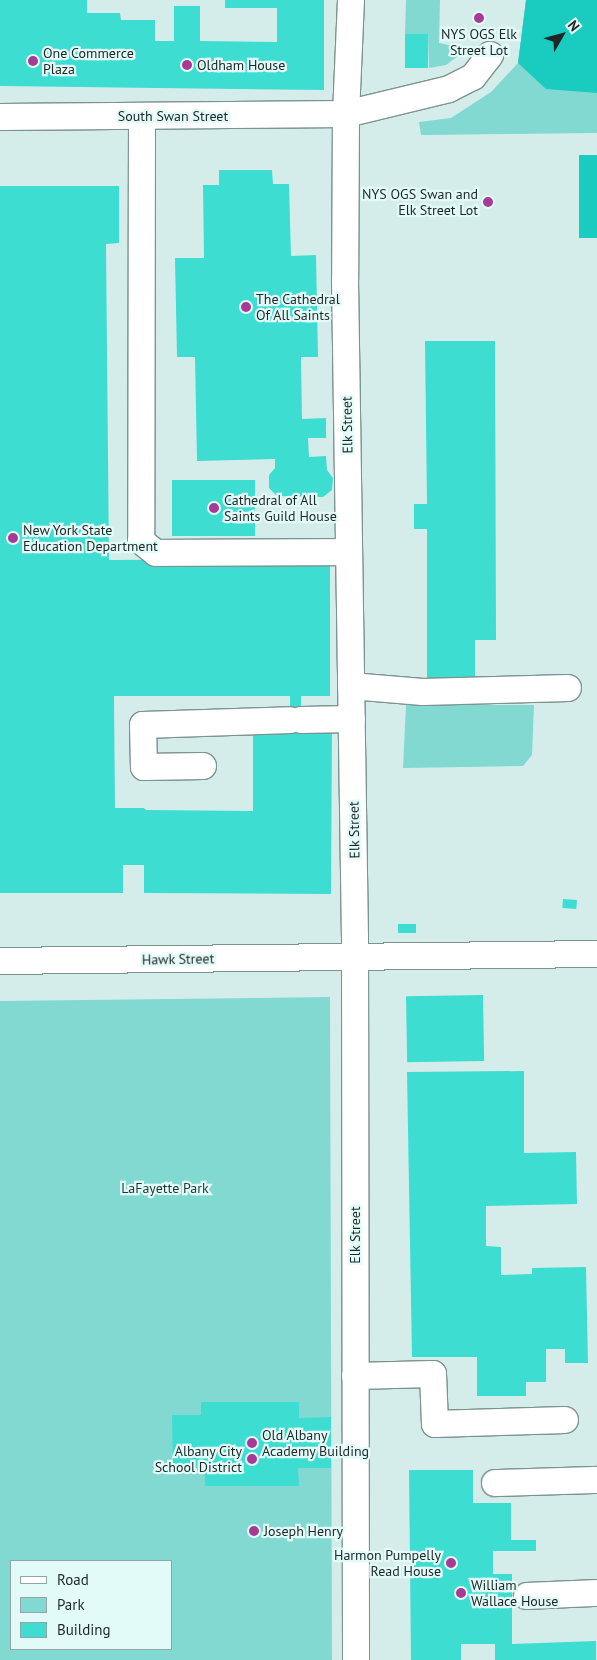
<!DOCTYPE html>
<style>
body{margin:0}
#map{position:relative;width:597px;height:1660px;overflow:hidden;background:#d5edea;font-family:"PT Sans",sans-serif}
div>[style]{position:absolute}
.green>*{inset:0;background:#81d9d1}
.forest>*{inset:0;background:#1acbc0;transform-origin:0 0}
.building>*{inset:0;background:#3dddd2;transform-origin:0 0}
.roads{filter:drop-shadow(1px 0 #7d9391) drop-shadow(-1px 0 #7d9391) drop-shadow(0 1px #7d9391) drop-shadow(0 -1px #7d9391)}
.minor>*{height:26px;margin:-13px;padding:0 13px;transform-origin:13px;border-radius:13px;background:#fff}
.dots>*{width:14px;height:14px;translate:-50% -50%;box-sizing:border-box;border:2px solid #e3fbf8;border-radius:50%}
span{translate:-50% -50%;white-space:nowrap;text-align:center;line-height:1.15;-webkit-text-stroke:4.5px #e3fbf8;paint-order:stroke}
.poi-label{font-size:14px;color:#1e2726}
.left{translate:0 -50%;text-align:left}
.right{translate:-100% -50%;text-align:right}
.street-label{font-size:14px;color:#1e2726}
.park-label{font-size:14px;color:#1f3836}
.legend{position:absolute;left:10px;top:1560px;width:162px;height:90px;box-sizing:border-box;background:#e3fbf8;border:1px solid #94a6a4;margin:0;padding:6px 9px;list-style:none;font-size:15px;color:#1e2726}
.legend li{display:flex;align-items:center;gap:10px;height:25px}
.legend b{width:25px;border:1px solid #94a6a4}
.north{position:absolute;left:537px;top:10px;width:50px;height:50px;-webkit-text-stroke:4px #e3fbf8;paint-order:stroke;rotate:52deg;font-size:14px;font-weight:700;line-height:20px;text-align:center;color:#1e2726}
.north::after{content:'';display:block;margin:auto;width:18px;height:22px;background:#1e2726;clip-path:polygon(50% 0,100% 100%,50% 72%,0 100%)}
</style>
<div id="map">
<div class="green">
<i style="clip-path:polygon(406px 0,440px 0,439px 43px,458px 47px,458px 56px,446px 65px,429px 68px,428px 34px,405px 34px)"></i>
<i style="clip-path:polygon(526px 0,597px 0,597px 133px,421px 135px,419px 122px,451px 118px,491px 92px,518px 63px)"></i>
<i style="clip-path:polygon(406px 705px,534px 705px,532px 755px,523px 766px,403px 768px)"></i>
<i style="clip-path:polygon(evenodd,330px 997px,332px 1660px,0 1660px,0 1001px,330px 997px,11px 1561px,171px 1561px,171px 1649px,11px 1649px,11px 1561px)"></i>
</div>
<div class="forest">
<i style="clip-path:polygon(526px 0,597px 0,597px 93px,546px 89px,518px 63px)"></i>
<i style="left:579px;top:155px;width:18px;height:83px"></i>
</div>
<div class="building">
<i style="clip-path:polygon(0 0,87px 0,87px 13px,120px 13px,121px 20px,155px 20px,155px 41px,174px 41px,174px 6px,200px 6px,200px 41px,277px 42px,277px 8px,225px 8px,225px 0,324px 0,324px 90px,0 86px)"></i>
<i style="left:405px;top:34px;width:23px;height:34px"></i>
<i style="clip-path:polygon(219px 170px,272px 170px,273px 184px,289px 184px,291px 256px,316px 255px,318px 357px,301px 357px,302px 419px,326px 418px,326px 438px,308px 438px,309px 457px,326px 456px,327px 470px,333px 478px,332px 490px,323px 497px,277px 496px,269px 488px,269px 475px,275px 468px,275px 459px,197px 461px,195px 357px,177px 357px,175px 258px,204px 258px,203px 185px,219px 185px)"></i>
<i style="clip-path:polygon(evenodd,0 186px,119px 186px,119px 243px,106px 244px,109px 560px,330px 559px,330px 696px,301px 696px,301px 729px,332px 730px,331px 894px,144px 893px,144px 865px,123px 865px,123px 893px,0 893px,0 186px,114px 696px,290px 696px,290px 729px,253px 729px,253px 811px,146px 810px,144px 808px,115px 808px,114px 696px)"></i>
<i style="clip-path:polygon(425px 341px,495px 341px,496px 640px,475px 640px,475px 688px,427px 688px,427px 529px,414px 529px,414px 504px,427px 504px)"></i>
<i style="left:255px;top:480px;width:56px;height:83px;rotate:90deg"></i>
<i style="left:563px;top:899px;width:14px;height:9px;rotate:4deg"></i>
<i style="left:398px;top:924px;width:18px;height:9px"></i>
<i style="left:483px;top:995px;width:66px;height:77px;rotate:89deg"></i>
<i style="clip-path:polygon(524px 1071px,524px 1153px,576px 1152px,577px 1204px,486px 1206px,486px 1246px,501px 1247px,501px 1275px,532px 1274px,532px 1268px,586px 1267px,588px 1363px,565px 1363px,565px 1349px,546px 1349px,546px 1382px,526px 1382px,526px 1396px,477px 1396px,477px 1357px,412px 1357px,407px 1072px)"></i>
<i style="clip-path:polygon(201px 1402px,299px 1402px,299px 1418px,331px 1417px,331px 1468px,298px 1468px,299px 1486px,205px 1486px,205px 1471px,173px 1471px,172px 1415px,201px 1415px)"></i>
<i style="clip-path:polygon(409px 1470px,473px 1470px,473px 1503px,511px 1503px,511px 1540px,536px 1540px,536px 1551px,493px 1551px,493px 1574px,512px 1574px,512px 1644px,596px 1641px,596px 1660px,495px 1660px,495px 1644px,461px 1644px,461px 1660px,411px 1660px)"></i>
</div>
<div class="roads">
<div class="minor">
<i style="left:351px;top:0;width:114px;rotate:92.5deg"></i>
<i style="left:346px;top:114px;width:166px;rotate:90.3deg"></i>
<i style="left:345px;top:280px;width:657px;rotate:89.13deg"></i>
<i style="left:355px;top:937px;width:723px;rotate:89.92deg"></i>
<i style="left:142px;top:116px;width:425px;rotate:90.1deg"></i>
<i style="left:141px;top:541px;width:19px;rotate:39deg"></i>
<i style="left:156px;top:553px;width:193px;rotate:-0.3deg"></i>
<i style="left:0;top:117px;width:346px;rotate:-0.5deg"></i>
<i style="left:346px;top:114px;width:106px;rotate:-13.6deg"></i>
<i style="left:449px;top:89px;width:27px;rotate:-27deg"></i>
<i style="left:473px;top:77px;width:28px;rotate:-52deg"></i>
<i style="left:351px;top:686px;width:72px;rotate:4.8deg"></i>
<i style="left:423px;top:692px;width:145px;rotate:-1.6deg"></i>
<i style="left:301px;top:720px;width:51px;rotate:-1.1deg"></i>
<i style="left:203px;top:766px;width:59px;rotate:179deg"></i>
<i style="left:144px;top:767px;width:42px;rotate:-91.4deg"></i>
<i style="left:143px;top:725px;width:147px;rotate:-1.9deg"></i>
<i style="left:0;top:961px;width:597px;rotate:-0.67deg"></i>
<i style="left:355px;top:1376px;width:78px;rotate:-1.5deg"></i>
<i style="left:433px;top:1374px;width:50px;rotate:87.7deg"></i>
<i style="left:435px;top:1424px;width:130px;rotate:-1.8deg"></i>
<i style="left:495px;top:1483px;width:102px;rotate:-1.7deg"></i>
<i style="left:527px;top:1596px;width:70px;rotate:-2.5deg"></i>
</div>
</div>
<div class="dots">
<i style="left:479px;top:18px;background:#a73997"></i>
<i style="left:33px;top:61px;background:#a73997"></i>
<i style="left:187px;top:65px;background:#a73997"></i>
<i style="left:488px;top:202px;background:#a73997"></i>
<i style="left:246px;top:307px;background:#a73997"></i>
<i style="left:214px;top:508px;background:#a73997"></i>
<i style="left:13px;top:538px;background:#a73997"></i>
<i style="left:252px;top:1443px;background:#a73997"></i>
<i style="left:252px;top:1459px;background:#a73997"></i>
<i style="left:254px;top:1531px;background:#a73997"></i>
<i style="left:451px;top:1563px;background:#a73997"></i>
<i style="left:461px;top:1593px;background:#a73997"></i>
</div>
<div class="poi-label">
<span style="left:479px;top:42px">NYS OGS Elk<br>Street Lot</span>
<span class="left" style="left:43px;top:61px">One Commerce<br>Plaza</span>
<span class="left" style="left:197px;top:65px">Oldham House</span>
<span class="right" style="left:478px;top:202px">NYS OGS Swan and<br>Elk Street Lot</span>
<span class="left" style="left:256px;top:307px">The Cathedral<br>Of All Saints</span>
<span class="left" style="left:224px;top:508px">Cathedral of All<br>Saints Guild House</span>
<span class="left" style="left:23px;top:538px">New York State<br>Education Department</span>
<span class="left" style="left:262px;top:1443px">Old Albany<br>Academy Building</span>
<span class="right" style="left:242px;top:1459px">Albany City<br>School District</span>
<span class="left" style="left:264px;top:1531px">Joseph Henry</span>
<span class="right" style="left:441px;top:1563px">Harmon Pumpelly<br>Read House</span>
<span class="left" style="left:471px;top:1593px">William<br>Wallace House</span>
</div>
<div class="street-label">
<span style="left:173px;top:116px">South Swan Street</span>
<span style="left:347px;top:425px;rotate:-91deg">Elk Street</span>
<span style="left:354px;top:830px;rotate:-91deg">Elk Street</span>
<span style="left:178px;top:959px;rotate:-1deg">Hawk Street</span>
<span style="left:355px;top:1235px;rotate:-90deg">Elk Street</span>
</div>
<div class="park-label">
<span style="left:165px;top:1188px">LaFayette Park</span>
</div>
<ul class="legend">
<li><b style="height:6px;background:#fff"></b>Road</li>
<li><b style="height:14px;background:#81d9d1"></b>Park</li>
<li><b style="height:14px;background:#3dddd2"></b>Building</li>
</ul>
<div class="north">N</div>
</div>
